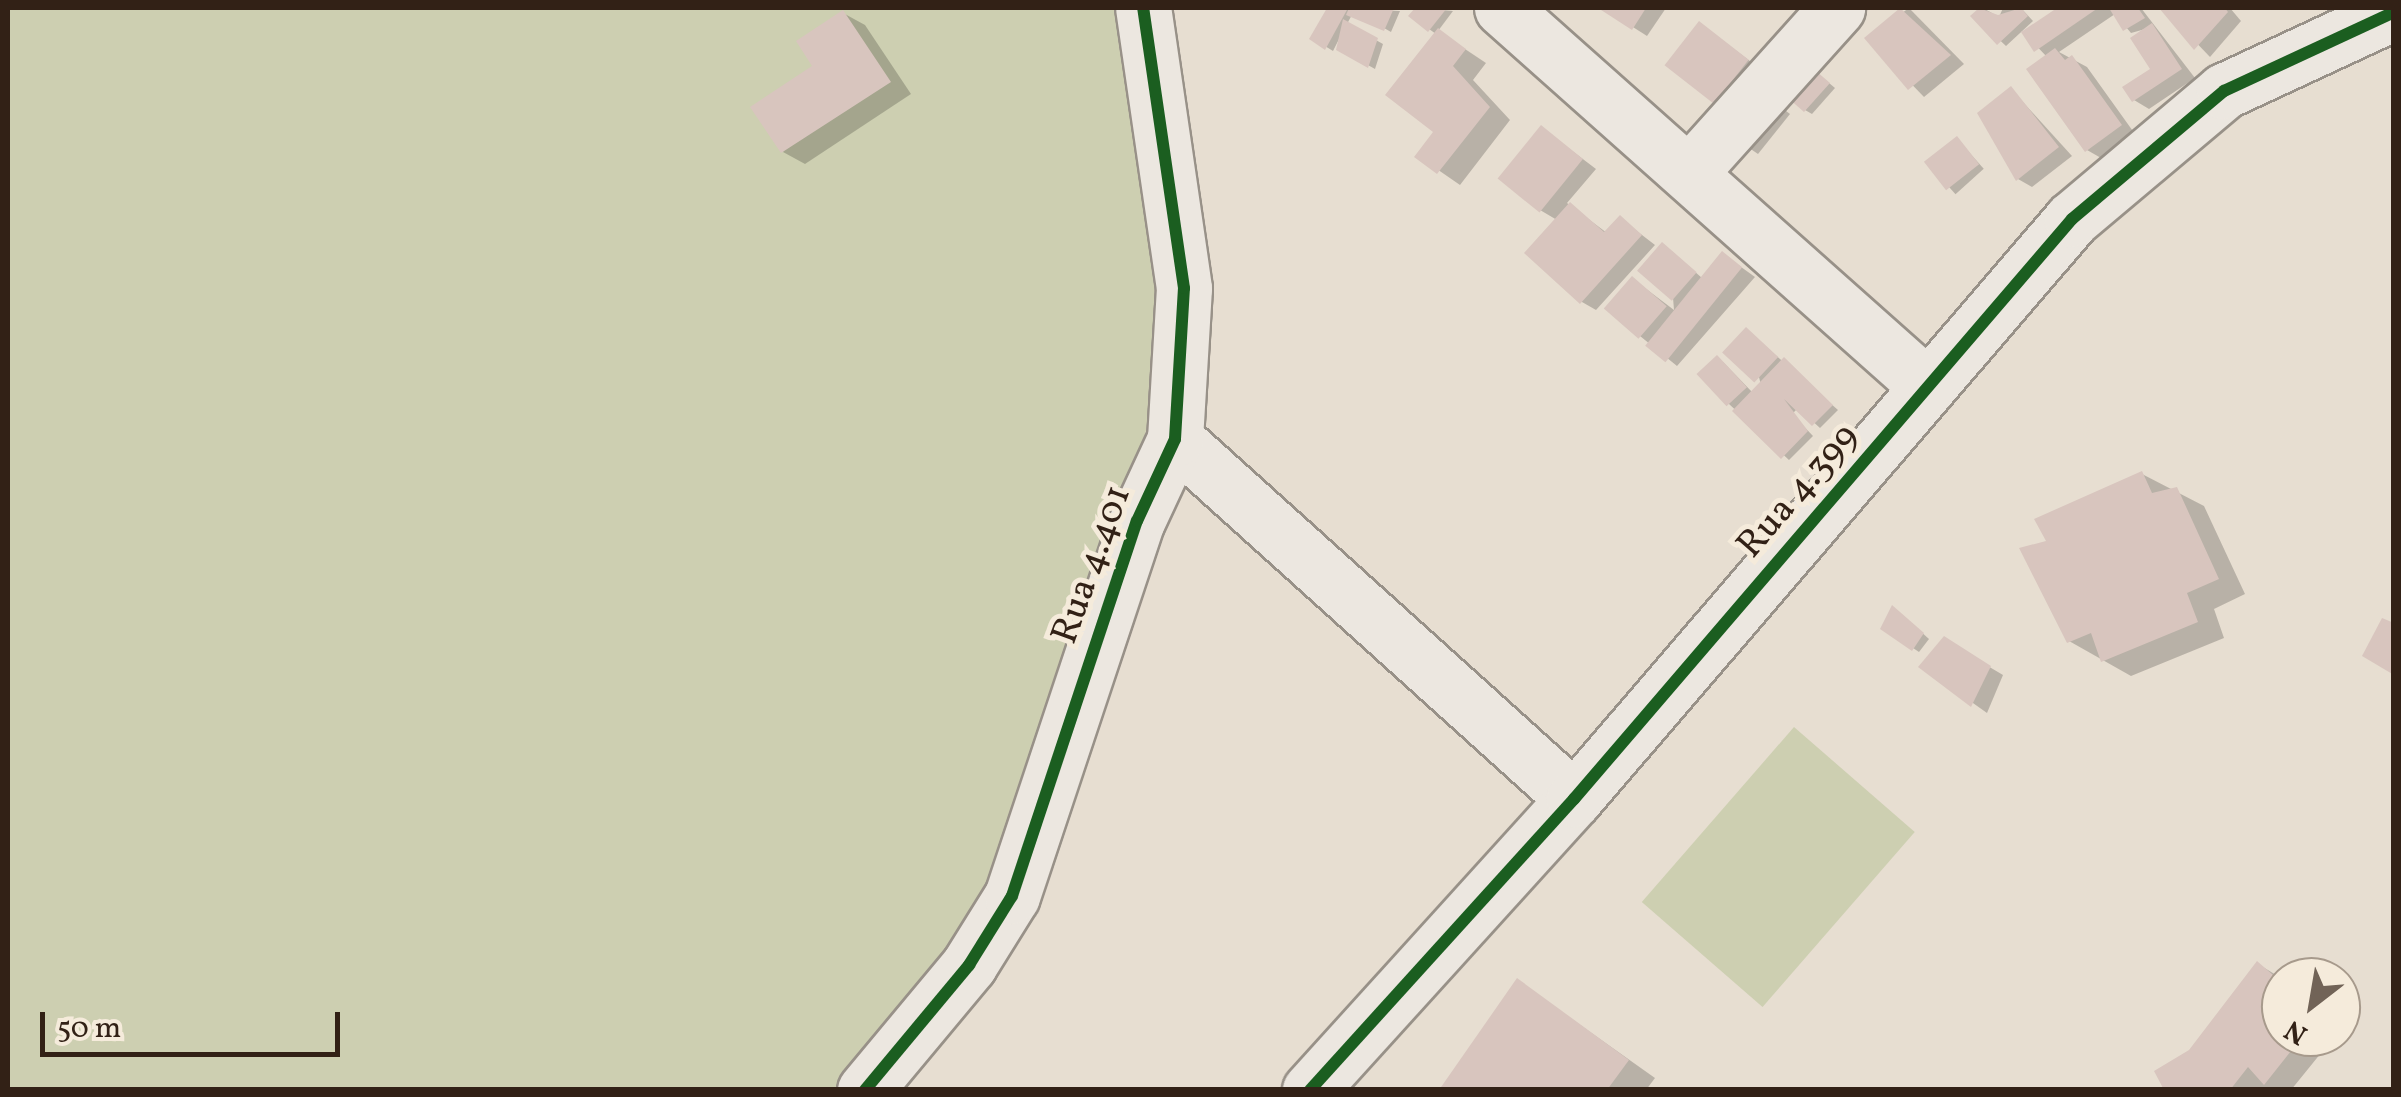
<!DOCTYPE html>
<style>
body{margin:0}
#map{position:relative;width:2401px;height:1097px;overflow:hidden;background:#e7ded1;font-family:Vollkorn,serif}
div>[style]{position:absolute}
.green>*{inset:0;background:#cdcfb1;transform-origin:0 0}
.shadow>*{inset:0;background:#0003;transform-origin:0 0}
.building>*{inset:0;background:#d8c5be;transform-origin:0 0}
.roads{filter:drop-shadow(2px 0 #989188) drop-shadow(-2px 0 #989188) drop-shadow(0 2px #989188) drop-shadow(0 -2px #989188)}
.minor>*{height:55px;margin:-27.5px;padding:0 27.5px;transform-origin:27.5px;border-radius:27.5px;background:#ece7e0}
.cycleway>*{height:12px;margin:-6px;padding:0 6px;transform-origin:6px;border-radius:6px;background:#1b5e20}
span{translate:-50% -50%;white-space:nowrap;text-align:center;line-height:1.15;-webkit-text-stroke:10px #f5ebdb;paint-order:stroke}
.street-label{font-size:38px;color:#322116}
.frame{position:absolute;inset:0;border:10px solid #322116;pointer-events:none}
.north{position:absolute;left:2261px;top:957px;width:100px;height:100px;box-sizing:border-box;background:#f5ebdb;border:2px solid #a79a8c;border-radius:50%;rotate:211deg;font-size:28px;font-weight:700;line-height:40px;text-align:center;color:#322116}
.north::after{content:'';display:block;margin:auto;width:35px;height:45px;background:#716357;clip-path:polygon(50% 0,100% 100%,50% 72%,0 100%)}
.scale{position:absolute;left:40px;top:1012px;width:300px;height:45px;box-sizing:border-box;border:5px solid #322116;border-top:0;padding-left:12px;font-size:30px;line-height:35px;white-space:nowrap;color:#322116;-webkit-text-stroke:8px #f5ebdb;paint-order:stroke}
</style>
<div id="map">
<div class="green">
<i style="clip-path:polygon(8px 8px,1128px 8px,1171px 309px,1144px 440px,1083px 622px,1012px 896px,857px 1089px,8px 1089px)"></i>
<i style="left:1794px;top:727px;width:160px;height:232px;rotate:41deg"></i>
</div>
<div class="shadow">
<i style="clip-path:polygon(1330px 8px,1400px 11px,1391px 32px,1354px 11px,1347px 24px,1383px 44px,1375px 69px,1339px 49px,1340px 37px,1333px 51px,1312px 38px)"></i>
<i style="clip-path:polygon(1418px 8px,1453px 11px,1438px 31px,1486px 63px,1473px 80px,1510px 120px,1460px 185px,1418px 156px,1437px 132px,1436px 34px,1411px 16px)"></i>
<i style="clip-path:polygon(1603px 8px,1666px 8px,1647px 36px)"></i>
<i style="clip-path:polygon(1909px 8px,1964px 64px,1924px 97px,1867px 38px)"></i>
<i style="clip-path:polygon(1983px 8px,1999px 17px,2003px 8px,2021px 8px,2033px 21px,2006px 46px,1974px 16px)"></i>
<i style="clip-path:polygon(2062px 8px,2141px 8px,2195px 78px,2149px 109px,2134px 100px,2154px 70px,2149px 28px,2131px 33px,2115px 14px,2059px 52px,2087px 67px,2135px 134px,2101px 158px,2087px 150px,2047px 57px,2024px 33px)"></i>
<i style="clip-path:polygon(2163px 8px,2230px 8px,2241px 21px,2210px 57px)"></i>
<i style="clip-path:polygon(843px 13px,865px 25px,911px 94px,805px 164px,783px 152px)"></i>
<i style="clip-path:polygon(1700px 24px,1762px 70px,1716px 102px,1668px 65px)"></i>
<i style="clip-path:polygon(1816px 72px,1835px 88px,1812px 114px,1805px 110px)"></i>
<i style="clip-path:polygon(2011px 89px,2072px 156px,2032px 187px,2018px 179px)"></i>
<i style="clip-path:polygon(1772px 100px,1790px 114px,1758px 154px,1733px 137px)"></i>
<i style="clip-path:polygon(1542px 128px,1596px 169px,1567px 203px,1607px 233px,1620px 218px,1655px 245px,1596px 310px,1582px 302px,1557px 220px,1540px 210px)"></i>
<i style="left:1957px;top:139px;width:40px;height:38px;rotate:48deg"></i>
<i style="clip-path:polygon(1669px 249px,1702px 278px,1723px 254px,1755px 277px,1677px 366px,1640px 336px,1633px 279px,1674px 310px)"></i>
<i style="clip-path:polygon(1747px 330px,1838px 410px,1820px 428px,1798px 408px,1792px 414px,1813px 436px,1789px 460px,1729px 404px,1723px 362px,1753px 393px,1761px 385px)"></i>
<i style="clip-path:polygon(2142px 474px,2204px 506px,2245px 594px,2214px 609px,2224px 638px,2131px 676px,2069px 641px,2050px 543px)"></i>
<i style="clip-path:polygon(1899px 612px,1929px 639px,1919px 652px,1883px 628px)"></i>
<i style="clip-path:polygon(1944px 640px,2003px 675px,1987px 713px,1922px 667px)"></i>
<i style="clip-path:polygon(2258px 964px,2281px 978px,2281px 1037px,2334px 1037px,2291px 1090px,2167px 1090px)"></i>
<i style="clip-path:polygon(1518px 981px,1655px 1078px,1646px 1090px,1442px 1090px)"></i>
</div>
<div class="building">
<i style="clip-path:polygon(1327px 8px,1348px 8px,1325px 50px,1309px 39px)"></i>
<i style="clip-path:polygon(1349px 8px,1394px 8px,1384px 31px,1346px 15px)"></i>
<i style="clip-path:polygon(1415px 8px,1447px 8px,1428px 32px,1408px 16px)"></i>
<i style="clip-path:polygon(1598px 8px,1646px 8px,1632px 30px)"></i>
<i style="clip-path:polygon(1900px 8px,1951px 55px,1908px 90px,1864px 38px)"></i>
<i style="clip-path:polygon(1979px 8px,1998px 15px,2021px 8px,2028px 16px,1997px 45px,1970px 16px)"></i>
<i style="clip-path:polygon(2057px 8px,2098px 8px,2034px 52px,2021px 32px)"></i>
<i style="clip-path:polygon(2109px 8px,2138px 8px,2145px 18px,2123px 31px)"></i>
<i style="clip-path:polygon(2159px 8px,2225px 8px,2228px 12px,2194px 50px)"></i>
<i style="clip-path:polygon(843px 10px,891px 82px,781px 153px,750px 107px,812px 66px,796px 41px)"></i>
<i style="clip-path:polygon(1343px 19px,1378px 38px,1368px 68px,1336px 50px)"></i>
<i style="left:1699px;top:21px;width:63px;height:56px;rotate:38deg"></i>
<i style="clip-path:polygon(2152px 23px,2182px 69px,2132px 102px,2122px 87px,2150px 69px,2130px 38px)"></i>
<i style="clip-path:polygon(1438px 28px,1466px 49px,1453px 66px,1490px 107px,1437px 174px,1414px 157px,1433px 132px,1385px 95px)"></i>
<i style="clip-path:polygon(2055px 48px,2065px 60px,2072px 55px,2122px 125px,2085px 152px,2026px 69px)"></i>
<i style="clip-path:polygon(1809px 65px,1830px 83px,1804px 112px,1778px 89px)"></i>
<i style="clip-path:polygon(2011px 86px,2059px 147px,2016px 181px,1977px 113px)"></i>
<i style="left:1541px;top:125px;width:54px;height:69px;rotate:39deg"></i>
<i style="left:1957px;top:136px;width:36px;height:42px;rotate:52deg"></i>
<i style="clip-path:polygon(1570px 202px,1604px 232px,1620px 215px,1642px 235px,1580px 304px,1524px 253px)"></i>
<i style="left:1662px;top:242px;width:46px;height:38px;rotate:41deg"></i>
<i style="left:1722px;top:251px;width:26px;height:122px;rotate:39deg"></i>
<i style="left:1632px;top:276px;width:46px;height:43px;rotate:41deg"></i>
<i style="left:1746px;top:327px;width:44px;height:35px;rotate:43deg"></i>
<i style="left:1717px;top:355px;width:44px;height:28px;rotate:47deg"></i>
<i style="clip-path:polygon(1784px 357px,1833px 405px,1812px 426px,1784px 399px,1808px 431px,1781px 459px,1732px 411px)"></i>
<i style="clip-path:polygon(2142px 471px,2152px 493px,2177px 487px,2219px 579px,2187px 593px,2198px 622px,2101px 662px,2091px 633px,2067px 643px,2019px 548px,2046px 541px,2034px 519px)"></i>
<i style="clip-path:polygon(1892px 605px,1924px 633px,1912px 651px,1880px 629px)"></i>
<i style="clip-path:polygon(2382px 618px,2394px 623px,2394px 675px,2362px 656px)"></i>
<i style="clip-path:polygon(1944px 636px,1991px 666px,1971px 707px,1918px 667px)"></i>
<i style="clip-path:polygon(2257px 961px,2281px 982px,2281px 1037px,2302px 1037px,2264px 1085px,2248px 1067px,2230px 1090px,2164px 1090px,2154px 1071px,2189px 1050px)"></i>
<i style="clip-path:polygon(1517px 978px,1629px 1060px,1607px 1090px,1439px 1090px)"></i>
</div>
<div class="roads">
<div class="minor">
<i style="left:1502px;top:8px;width:570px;rotate:41.66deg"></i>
<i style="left:1689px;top:173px;width:222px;rotate:-48.1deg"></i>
<i style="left:1175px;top:439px;width:537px;rotate:42.06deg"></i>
<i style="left:865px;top:1090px;width:163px;rotate:-50.2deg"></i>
<i style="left:969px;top:965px;width:81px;rotate:-58.1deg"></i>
<i style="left:1012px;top:896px;width:395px;rotate:-71.6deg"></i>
<i style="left:1137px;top:521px;width:90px;rotate:-65.1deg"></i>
<i style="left:1175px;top:439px;width:151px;rotate:-86.6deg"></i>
<i style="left:1184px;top:288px;width:283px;rotate:-98.3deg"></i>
<i style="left:1310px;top:1090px;width:393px;rotate:-47.8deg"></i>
<i style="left:1574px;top:799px;width:764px;rotate:-49.35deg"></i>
<i style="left:2072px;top:219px;width:199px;rotate:-40.1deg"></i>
<i style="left:2224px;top:91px;width:187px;rotate:-24.9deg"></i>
</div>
</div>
<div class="cycleway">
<i style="left:865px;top:1090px;width:163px;rotate:-50.2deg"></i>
<i style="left:969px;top:965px;width:81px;rotate:-58.1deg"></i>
<i style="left:1012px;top:896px;width:395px;rotate:-71.6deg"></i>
<i style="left:1137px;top:521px;width:90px;rotate:-65.1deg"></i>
<i style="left:1175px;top:439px;width:151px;rotate:-86.6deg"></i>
<i style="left:1184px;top:288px;width:283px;rotate:-98.3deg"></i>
<i style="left:1310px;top:1090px;width:393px;rotate:-47.8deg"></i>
<i style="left:1574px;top:799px;width:764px;rotate:-49.35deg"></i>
<i style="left:2072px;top:219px;width:199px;rotate:-40.1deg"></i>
<i style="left:2224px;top:91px;width:187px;rotate:-24.9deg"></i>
</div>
<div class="street-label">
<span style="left:1799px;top:492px;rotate:-49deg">Rua 4.399</span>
<span style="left:1093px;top:565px;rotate:-70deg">Rua 4.401</span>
</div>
<div class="frame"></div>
<div class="north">N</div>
<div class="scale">50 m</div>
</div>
